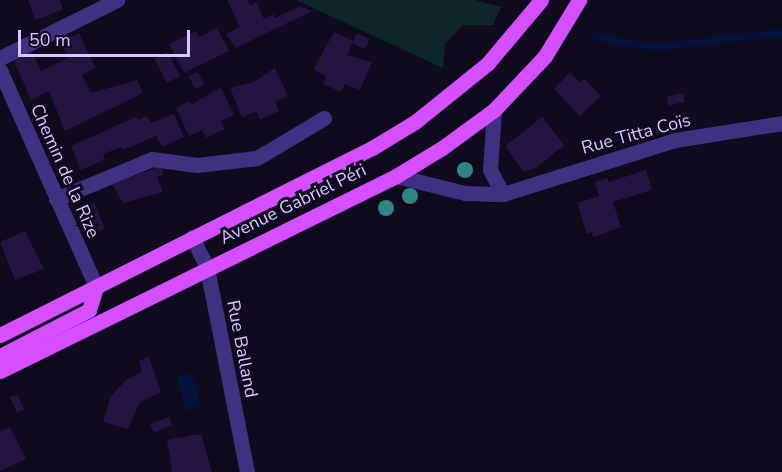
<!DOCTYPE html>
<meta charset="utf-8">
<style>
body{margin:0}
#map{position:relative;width:782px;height:472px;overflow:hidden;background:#100a1e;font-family:"Nunito Sans",sans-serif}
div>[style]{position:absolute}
.green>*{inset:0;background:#0d2629}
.water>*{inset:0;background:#04113d;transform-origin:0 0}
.stream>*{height:7px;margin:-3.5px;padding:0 3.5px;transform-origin:3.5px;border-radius:3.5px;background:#04113d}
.building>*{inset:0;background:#231441;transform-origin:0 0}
.minor>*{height:15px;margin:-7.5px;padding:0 7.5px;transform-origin:7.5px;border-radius:7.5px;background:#3f3082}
.major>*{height:15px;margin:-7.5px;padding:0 7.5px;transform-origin:7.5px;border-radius:7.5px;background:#d54eff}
.trees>*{width:16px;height:16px;margin:-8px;border-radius:50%;background:#2f8584}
span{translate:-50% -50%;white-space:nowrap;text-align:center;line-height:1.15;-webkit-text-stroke:6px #100a1e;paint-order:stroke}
.street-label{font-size:18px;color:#d5c7ff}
.scale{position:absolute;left:18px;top:30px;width:172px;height:27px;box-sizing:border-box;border:3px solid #d5c7ff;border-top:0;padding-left:8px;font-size:18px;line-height:21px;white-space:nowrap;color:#d5c7ff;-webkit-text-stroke:4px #100a1e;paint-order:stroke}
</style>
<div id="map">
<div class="green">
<i style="clip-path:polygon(296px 0,475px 0,501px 7px,493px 25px,463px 25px,445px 44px,443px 68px)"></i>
</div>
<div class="water">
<i style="left:193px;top:373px;width:35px;height:16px;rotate:77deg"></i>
</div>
<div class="stream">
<i style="left:595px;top:36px;width:60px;rotate:10.6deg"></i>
<i style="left:654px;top:47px;width:129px;rotate:-6.7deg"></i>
</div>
<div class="building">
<i style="clip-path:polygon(28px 0,60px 0,63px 10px,35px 20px)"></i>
<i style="clip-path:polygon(227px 0,248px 0,250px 5px,256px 2px,264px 19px,273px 14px,275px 18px,300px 6px,312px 11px,236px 48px,226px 34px,240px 27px)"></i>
<i style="clip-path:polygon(217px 28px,229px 51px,184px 73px,169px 44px,196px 31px,199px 37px)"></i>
<i style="clip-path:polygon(334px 32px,353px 41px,347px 55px,372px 62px,360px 90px,345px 84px,341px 92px,323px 84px,326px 76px,313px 70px)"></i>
<i style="clip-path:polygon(79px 33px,96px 68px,82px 75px,91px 93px,137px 80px,143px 93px,65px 131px,49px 91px,31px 100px,14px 61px,32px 52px,41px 71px,68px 58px,60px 42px)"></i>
<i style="left:357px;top:33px;width:14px;height:11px;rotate:25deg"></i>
<i style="left:168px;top:52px;width:27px;height:15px;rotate:63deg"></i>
<i style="clip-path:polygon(275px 68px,288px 96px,275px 102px,279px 111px,260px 120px,256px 111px,242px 117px,230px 88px,254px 82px)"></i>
<i style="left:198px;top:72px;width:14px;height:10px;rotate:65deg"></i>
<i style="clip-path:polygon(570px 72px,580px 83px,584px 78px,601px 96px,580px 116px,554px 89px)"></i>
<i style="clip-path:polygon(221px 87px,234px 115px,221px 121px,225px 129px,206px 138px,202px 130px,189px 136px,176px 108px,189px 101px,191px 105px)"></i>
<i style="left:683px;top:93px;width:9px;height:17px;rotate:77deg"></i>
<i style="clip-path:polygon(174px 114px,184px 137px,162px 147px,156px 136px,123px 150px,122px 147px,103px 154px,105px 159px,81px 170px,71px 146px,136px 117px,138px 120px,147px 116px,151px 123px)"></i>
<i style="clip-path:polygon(542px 117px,564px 145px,536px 168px,523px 171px,505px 146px)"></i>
<i style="clip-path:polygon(161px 166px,164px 175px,157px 177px,163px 192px,123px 203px,112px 184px)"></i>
<i style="clip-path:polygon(646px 170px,652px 190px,613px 202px,621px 227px,593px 237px,592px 232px,587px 234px,577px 203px,599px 196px,595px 182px,607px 178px,609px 182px)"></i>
<i style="left:94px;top:203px;width:28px;height:18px;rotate:67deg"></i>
<i style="clip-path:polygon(25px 231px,44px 269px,15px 280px,0 242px)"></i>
<i style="clip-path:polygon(149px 357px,161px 392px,140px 402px,128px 429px,103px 422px,111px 396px,125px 381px,142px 371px,139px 361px)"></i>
<i style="left:17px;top:394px;width:17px;height:8px;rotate:65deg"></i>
<i style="left:169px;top:417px;width:9px;height:20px;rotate:69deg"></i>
<i style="clip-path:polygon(10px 427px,26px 459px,0 471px,0 432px)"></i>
<i style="clip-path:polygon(201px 434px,212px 472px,172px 472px,167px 440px)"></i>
</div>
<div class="minor">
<i style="left:0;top:58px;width:131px;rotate:-26.4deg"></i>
<i style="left:0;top:70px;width:237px;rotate:66.1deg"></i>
<i style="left:494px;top:110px;width:60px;rotate:93.8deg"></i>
<i style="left:490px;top:170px;width:27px;rotate:62deg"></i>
<i style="left:396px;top:176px;width:71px;rotate:13.8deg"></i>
<i style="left:465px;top:193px;width:38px;rotate:2deg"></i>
<i style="left:503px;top:194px;width:180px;rotate:-17.4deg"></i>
<i style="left:675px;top:140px;width:108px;rotate:-9deg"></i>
<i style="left:56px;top:199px;width:104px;rotate:-22.6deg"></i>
<i style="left:152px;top:159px;width:45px;rotate:7.6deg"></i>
<i style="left:197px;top:165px;width:60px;rotate:-6.7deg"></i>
<i style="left:257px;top:158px;width:78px;rotate:-30.8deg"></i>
<i style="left:192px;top:237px;width:34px;rotate:64deg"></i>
<i style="left:207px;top:268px;width:208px;rotate:78.9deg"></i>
</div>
<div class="major">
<i style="left:0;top:335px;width:416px;rotate:-26.7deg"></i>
<i style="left:372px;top:148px;width:50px;rotate:-31.2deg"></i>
<i style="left:415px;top:122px;width:94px;rotate:-38.9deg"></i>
<i style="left:488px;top:63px;width:82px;rotate:-49.9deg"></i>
<i style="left:0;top:356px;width:100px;rotate:-27.3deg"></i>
<i style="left:89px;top:310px;width:24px;rotate:-73deg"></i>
<i style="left:0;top:371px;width:441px;rotate:-26.2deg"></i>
<i style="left:396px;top:176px;width:54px;rotate:-31.3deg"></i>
<i style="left:442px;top:148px;width:64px;rotate:-36.2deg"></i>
<i style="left:494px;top:110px;width:74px;rotate:-46.6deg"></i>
<i style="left:545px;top:56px;width:66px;rotate:-58.7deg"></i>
</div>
<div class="trees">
<i style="left:465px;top:170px"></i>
<i style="left:410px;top:196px"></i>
<i style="left:386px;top:208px"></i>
</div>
<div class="street-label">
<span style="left:636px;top:134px;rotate:-15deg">Rue Titta Coïs</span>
<span style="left:65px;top:171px;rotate:66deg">Chemin de la Rize</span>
<span style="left:293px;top:204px;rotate:-26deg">Avenue Gabriel Péri</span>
<span style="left:242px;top:349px;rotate:79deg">Rue Balland</span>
</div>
<div class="scale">50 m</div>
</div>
